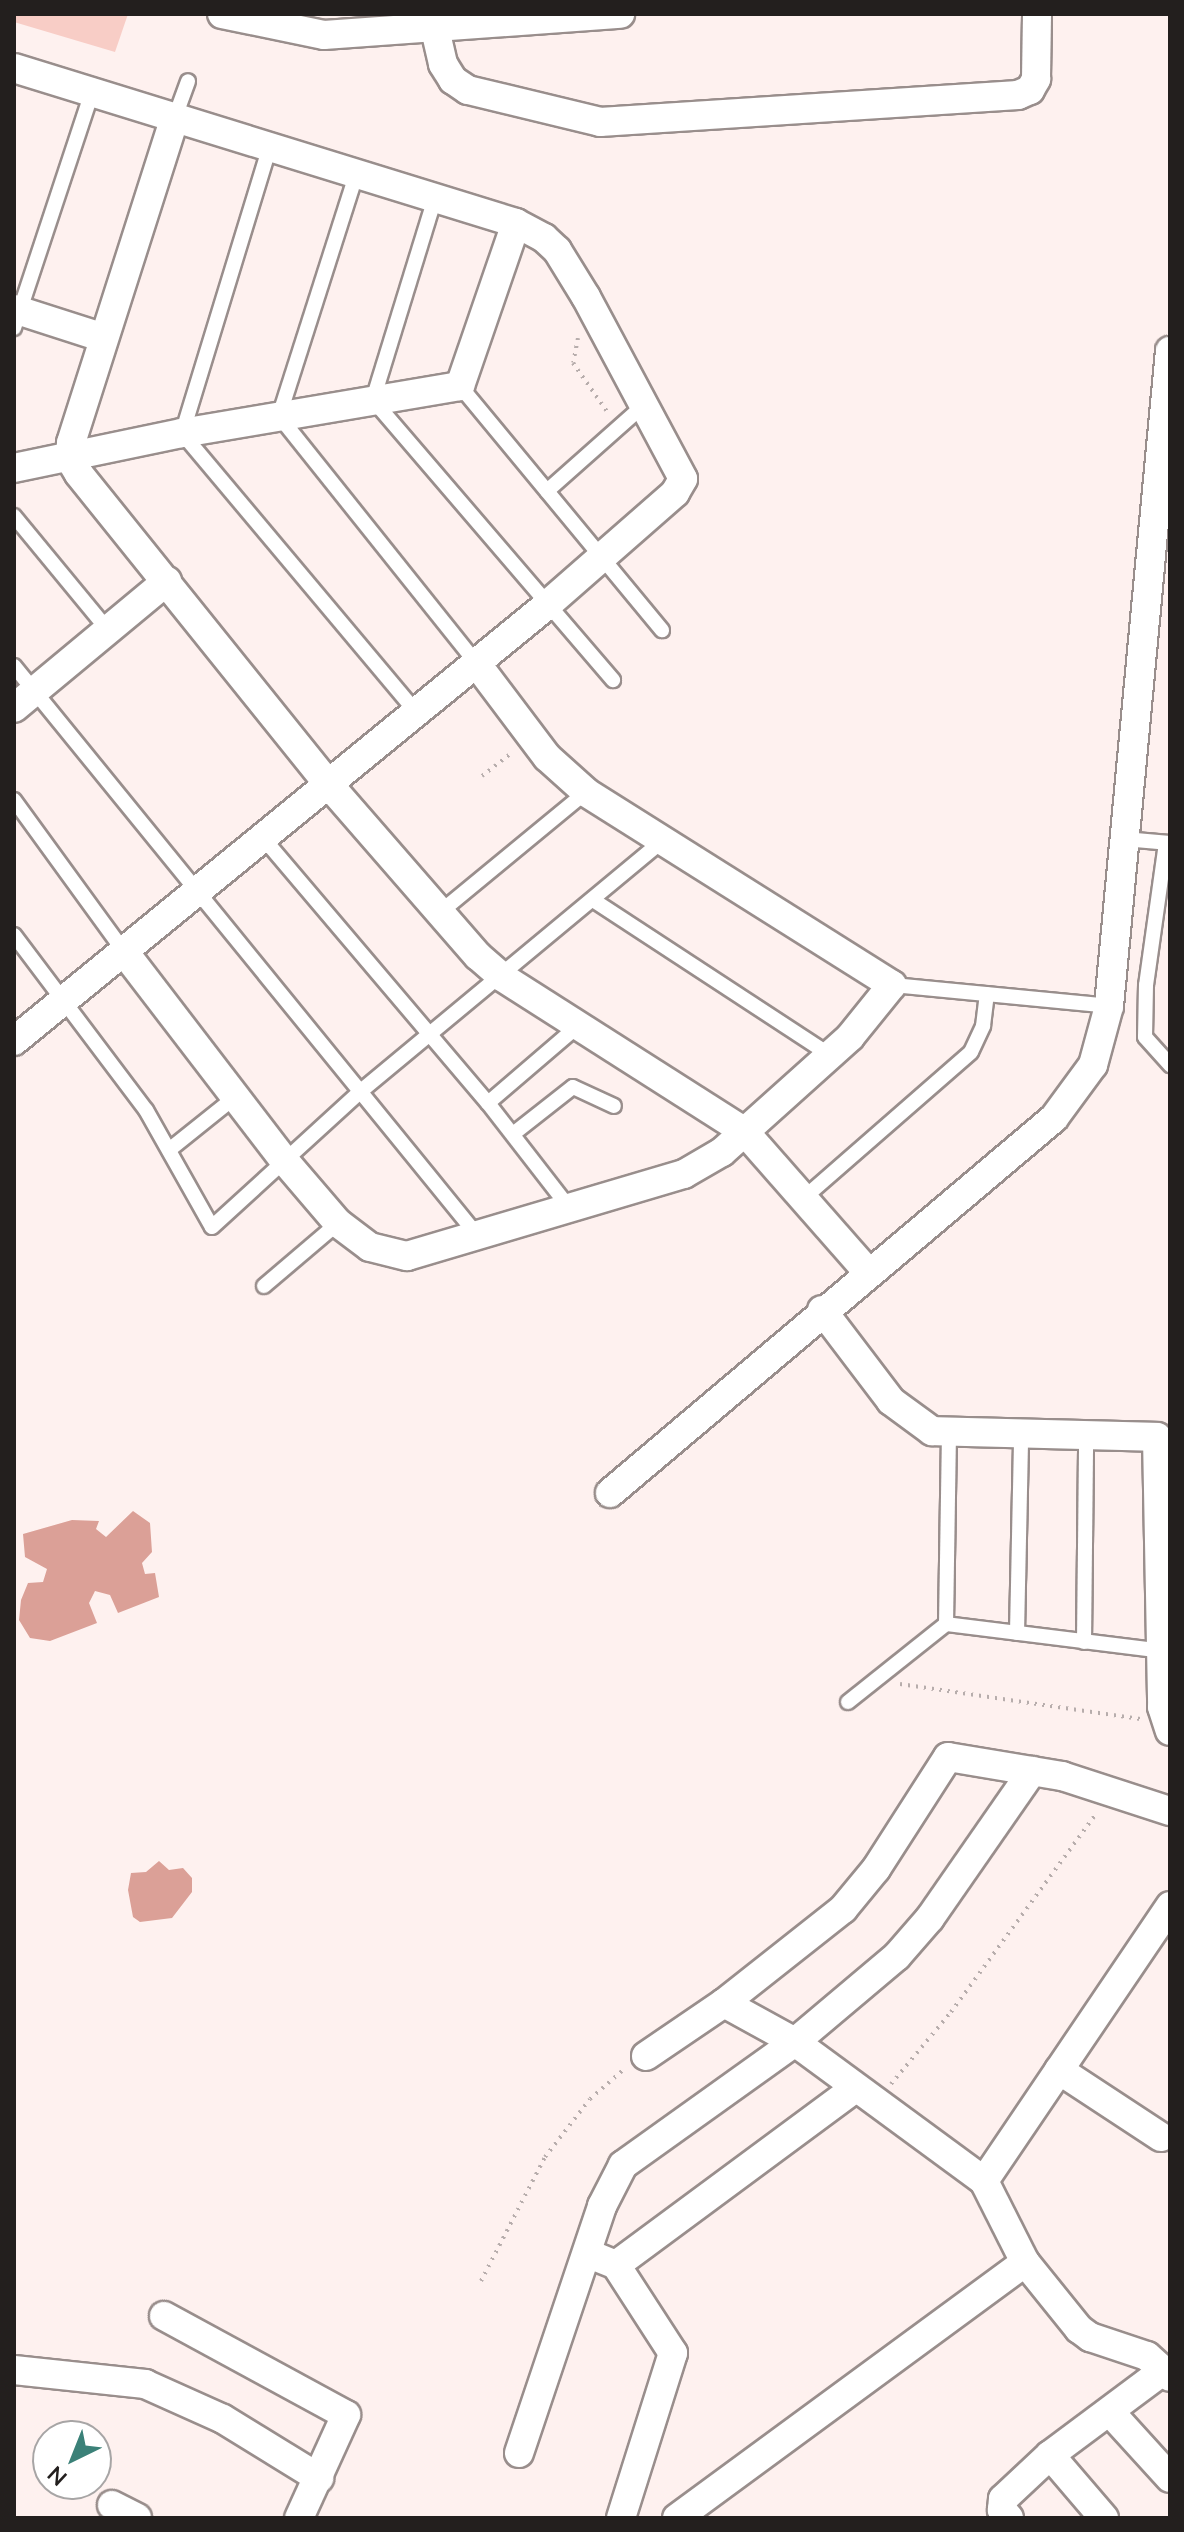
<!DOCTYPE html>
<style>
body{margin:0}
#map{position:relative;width:1184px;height:2532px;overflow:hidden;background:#fef1ef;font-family:Mulish,sans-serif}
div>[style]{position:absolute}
.green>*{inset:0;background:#f8cdc6}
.water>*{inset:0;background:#dba097}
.path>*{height:4px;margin-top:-2px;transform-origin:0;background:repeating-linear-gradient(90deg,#b7adac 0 2px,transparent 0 8px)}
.roads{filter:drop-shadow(2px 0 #998e8c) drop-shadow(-2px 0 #998e8c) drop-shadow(0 2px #998e8c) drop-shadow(0 -2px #998e8c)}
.lane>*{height:14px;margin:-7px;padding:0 7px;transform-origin:7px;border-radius:7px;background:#fff}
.street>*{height:28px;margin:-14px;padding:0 14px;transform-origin:14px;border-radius:14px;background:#fff}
span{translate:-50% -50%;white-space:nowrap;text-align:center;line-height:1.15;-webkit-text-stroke:6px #fff;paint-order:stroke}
.frame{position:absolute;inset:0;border:16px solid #231f1e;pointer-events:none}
.north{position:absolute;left:32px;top:2420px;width:80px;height:80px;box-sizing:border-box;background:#fff;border:2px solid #a7a5a5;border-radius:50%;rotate:223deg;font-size:22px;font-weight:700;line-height:32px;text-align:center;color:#231f1e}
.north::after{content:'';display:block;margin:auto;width:28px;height:36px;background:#3b8178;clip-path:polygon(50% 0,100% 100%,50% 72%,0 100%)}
</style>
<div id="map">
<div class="green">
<i style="clip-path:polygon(14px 14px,128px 14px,115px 52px,14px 22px)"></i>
</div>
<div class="water">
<i style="clip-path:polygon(133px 1511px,150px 1523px,152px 1552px,142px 1563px,145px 1574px,155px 1573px,159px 1597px,118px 1613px,110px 1595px,95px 1591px,89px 1603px,97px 1623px,50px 1641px,30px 1638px,19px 1620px,21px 1600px,28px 1583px,43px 1582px,47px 1569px,25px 1557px,23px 1534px,72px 1520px,99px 1521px,96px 1529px,106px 1537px)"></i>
<i style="clip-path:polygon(159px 1861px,169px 1870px,183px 1868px,192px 1878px,192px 1892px,172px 1918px,140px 1922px,133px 1917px,128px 1890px,131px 1873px,146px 1872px)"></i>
</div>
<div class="path">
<i style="left:578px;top:338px;width:25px;rotate:101deg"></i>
<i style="left:573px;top:363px;width:61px;rotate:55deg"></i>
<i style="left:482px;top:776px;width:37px;rotate:-38deg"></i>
<i style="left:900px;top:1684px;width:243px;rotate:8.3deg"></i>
<i style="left:891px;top:2084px;width:94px;rotate:-50.2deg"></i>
<i style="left:951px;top:2012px;width:245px;rotate:-53.8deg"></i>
<i style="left:481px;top:2281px;width:140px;rotate:-62.7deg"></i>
<i style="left:545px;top:2157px;width:73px;rotate:-52.2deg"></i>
<i style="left:590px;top:2099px;width:44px;rotate:-41.3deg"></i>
</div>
<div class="roads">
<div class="lane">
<i style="left:175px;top:117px;width:38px;rotate:-70deg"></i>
<i style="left:270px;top:146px;width:300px;rotate:107deg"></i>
<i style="left:182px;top:433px;width:366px;rotate:50deg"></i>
<i style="left:357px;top:172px;width:256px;rotate:107.7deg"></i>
<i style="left:279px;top:416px;width:317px;rotate:51.4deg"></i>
<i style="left:435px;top:198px;width:211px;rotate:107.1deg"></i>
<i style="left:373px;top:400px;width:369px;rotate:49.4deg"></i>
<i style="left:14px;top:328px;width:249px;rotate:-71.7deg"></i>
<i style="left:460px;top:386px;width:317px;rotate:50.4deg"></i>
<i style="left:547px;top:491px;width:130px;rotate:-41.6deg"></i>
<i style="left:14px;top:516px;width:148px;rotate:50.5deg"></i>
<i style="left:14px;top:666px;width:734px;rotate:50.86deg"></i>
<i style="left:14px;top:800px;width:189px;rotate:54deg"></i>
<i style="left:264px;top:839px;width:346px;rotate:49.7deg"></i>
<i style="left:488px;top:1103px;width:135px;rotate:52.2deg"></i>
<i style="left:1124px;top:839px;width:46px;rotate:5deg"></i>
<i style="left:1166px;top:843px;width:143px;rotate:98deg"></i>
<i style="left:1146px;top:985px;width:52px;rotate:91.1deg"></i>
<i style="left:1145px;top:1037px;width:38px;rotate:48deg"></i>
<i style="left:593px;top:900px;width:285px;rotate:33.2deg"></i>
<i style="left:438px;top:914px;width:192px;rotate:-39.5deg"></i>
<i style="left:14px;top:935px;width:219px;rotate:53deg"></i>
<i style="left:146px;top:1110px;width:134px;rotate:60.6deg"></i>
<i style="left:212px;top:1227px;width:202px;rotate:-42.4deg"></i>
<i style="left:361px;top:1091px;width:391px;rotate:-39.7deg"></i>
<i style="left:892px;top:985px;width:218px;rotate:5.5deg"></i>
<i style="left:488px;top:1103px;width:120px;rotate:-40.6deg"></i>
<i style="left:513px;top:1134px;width:76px;rotate:-38.1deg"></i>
<i style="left:573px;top:1087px;width:45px;rotate:24.9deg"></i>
<i style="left:169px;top:1150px;width:83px;rotate:-38.7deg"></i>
<i style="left:805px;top:1197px;width:220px;rotate:-41.1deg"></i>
<i style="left:971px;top:1052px;width:29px;rotate:-65deg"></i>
<i style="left:983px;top:1026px;width:32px;rotate:-83deg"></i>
<i style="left:264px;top:1286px;width:97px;rotate:-40.4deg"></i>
<i style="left:946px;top:1624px;width:190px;rotate:-89.1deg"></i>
<i style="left:1017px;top:1633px;width:198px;rotate:-88.8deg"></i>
<i style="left:1084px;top:1642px;width:206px;rotate:-89.4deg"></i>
<i style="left:848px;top:1702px;width:125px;rotate:-38.5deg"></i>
<i style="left:946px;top:1624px;width:218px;rotate:7.1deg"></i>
</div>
<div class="street">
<i style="left:222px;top:14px;width:104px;rotate:11.6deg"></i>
<i style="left:324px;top:35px;width:297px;rotate:-4.1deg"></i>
<i style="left:435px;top:29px;width:36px;rotate:77deg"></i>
<i style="left:443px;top:64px;width:19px;rotate:58deg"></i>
<i style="left:453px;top:80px;width:18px;rotate:34deg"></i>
<i style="left:468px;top:90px;width:136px;rotate:13.6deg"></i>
<i style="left:600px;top:122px;width:419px;rotate:-3.7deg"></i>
<i style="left:1018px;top:95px;width:13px;rotate:-23deg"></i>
<i style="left:1030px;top:90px;width:13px;rotate:-61deg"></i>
<i style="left:1036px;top:79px;width:65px;rotate:-89.1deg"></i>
<i style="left:14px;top:68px;width:525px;rotate:17.16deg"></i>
<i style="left:516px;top:223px;width:32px;rotate:28deg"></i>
<i style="left:544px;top:238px;width:18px;rotate:43deg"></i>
<i style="left:557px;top:250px;width:55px;rotate:58.3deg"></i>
<i style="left:586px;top:297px;width:206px;rotate:61.9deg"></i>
<i style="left:683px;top:479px;width:16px;rotate:120deg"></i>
<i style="left:675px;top:493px;width:171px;rotate:138.8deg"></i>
<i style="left:546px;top:606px;width:687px;rotate:140.73deg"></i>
<i style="left:175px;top:117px;width:342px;rotate:107.7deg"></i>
<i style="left:71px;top:443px;width:16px;rotate:94deg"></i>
<i style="left:70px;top:459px;width:17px;rotate:59deg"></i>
<i style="left:79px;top:474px;width:400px;rotate:51.2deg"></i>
<i style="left:330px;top:786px;width:225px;rotate:49deg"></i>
<i style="left:478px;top:956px;width:32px;rotate:41deg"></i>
<i style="left:502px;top:977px;width:287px;rotate:32.5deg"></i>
<i style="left:744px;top:1131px;width:186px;rotate:48.7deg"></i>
<i style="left:14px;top:309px;width:91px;rotate:17.8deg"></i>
<i style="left:14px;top:468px;width:172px;rotate:-11.8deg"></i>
<i style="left:182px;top:433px;width:282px;rotate:-9.6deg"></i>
<i style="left:460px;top:386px;width:172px;rotate:-71deg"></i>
<i style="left:14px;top:708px;width:199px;rotate:-39.7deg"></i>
<i style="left:125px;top:953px;width:261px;rotate:52.5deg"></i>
<i style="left:284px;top:1160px;width:83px;rotate:49.4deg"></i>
<i style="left:338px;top:1223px;width:40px;rotate:37deg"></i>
<i style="left:370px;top:1247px;width:38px;rotate:14deg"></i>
<i style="left:407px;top:1256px;width:289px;rotate:-16.5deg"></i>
<i style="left:684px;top:1174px;width:44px;rotate:-30.1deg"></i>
<i style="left:722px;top:1152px;width:172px;rotate:-41.9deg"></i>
<i style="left:850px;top:1037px;width:67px;rotate:-51.1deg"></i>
<i style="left:892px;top:985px;width:362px;rotate:-147.8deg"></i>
<i style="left:586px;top:792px;width:52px;rotate:-138.1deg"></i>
<i style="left:547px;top:757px;width:116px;rotate:-127deg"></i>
<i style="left:822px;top:1310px;width:114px;rotate:52.8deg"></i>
<i style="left:891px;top:1401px;width:51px;rotate:36.2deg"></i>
<i style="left:932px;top:1431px;width:225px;rotate:1.5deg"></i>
<i style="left:1157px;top:1437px;width:270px;rotate:88.9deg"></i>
<i style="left:1162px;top:1707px;width:25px;rotate:72deg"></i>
<i style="left:610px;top:1493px;width:581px;rotate:-40.18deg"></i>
<i style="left:1054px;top:1118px;width:66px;rotate:-53.7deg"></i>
<i style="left:1093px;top:1065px;width:61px;rotate:-74.8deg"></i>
<i style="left:1109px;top:1006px;width:658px;rotate:-84.68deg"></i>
<i style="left:724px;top:2003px;width:81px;rotate:28.8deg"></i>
<i style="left:795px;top:2042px;width:235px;rotate:36.3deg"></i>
<i style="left:984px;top:2181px;width:91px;rotate:63.2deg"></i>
<i style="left:1025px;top:2262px;width:86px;rotate:51.1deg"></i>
<i style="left:1079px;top:2329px;width:14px;rotate:36deg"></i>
<i style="left:1090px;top:2337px;width:60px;rotate:18.4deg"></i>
<i style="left:1147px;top:2356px;width:31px;rotate:42deg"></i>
<i style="left:646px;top:2056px;width:94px;rotate:-34.2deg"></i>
<i style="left:724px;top:2003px;width:152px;rotate:-38.3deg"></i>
<i style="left:843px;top:1909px;width:52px;rotate:-50.5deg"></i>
<i style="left:876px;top:1869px;width:133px;rotate:-57.3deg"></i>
<i style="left:948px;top:1757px;width:116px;rotate:9.5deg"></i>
<i style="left:1062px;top:1776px;width:114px;rotate:18deg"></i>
<i style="left:1059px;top:2070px;width:122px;rotate:33.3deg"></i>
<i style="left:984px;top:2181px;width:332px;rotate:-55.9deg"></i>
<i style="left:589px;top:2254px;width:29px;rotate:22deg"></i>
<i style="left:616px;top:2265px;width:296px;rotate:-36.5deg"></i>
<i style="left:616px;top:2265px;width:105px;rotate:57.1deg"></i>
<i style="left:673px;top:2353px;width:173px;rotate:107.5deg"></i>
<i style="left:164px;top:2316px;width:207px;rotate:28.5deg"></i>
<i style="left:346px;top:2415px;width:113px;rotate:114.5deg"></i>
<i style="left:14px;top:2370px;width:132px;rotate:6.1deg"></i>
<i style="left:145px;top:2384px;width:85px;rotate:24.2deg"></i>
<i style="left:223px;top:2419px;width:113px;rotate:31.6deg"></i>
<i style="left:1110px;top:2412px;width:89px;rotate:47.7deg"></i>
<i style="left:519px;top:2453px;width:261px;rotate:-71.4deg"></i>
<i style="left:602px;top:2206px;width:46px;rotate:-62.9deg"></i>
<i style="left:623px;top:2165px;width:211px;rotate:-35.6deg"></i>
<i style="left:795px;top:2042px;width:133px;rotate:-40.1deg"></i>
<i style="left:897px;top:1956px;width:50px;rotate:-49deg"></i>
<i style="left:930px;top:1918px;width:179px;rotate:-55.2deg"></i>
<i style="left:1050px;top:2455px;width:83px;rotate:49.4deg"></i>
<i style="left:112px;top:2505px;width:28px;rotate:27deg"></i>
<i style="left:677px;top:2518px;width:432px;rotate:-36.3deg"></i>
<i style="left:1009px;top:2518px;width:11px;rotate:-131deg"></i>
<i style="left:1002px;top:2510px;width:11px;rotate:-85deg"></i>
<i style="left:1003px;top:2499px;width:64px;rotate:-43.1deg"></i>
<i style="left:1050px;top:2455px;width:142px;rotate:-36.7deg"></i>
</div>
</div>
<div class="frame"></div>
<div class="north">N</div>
</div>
